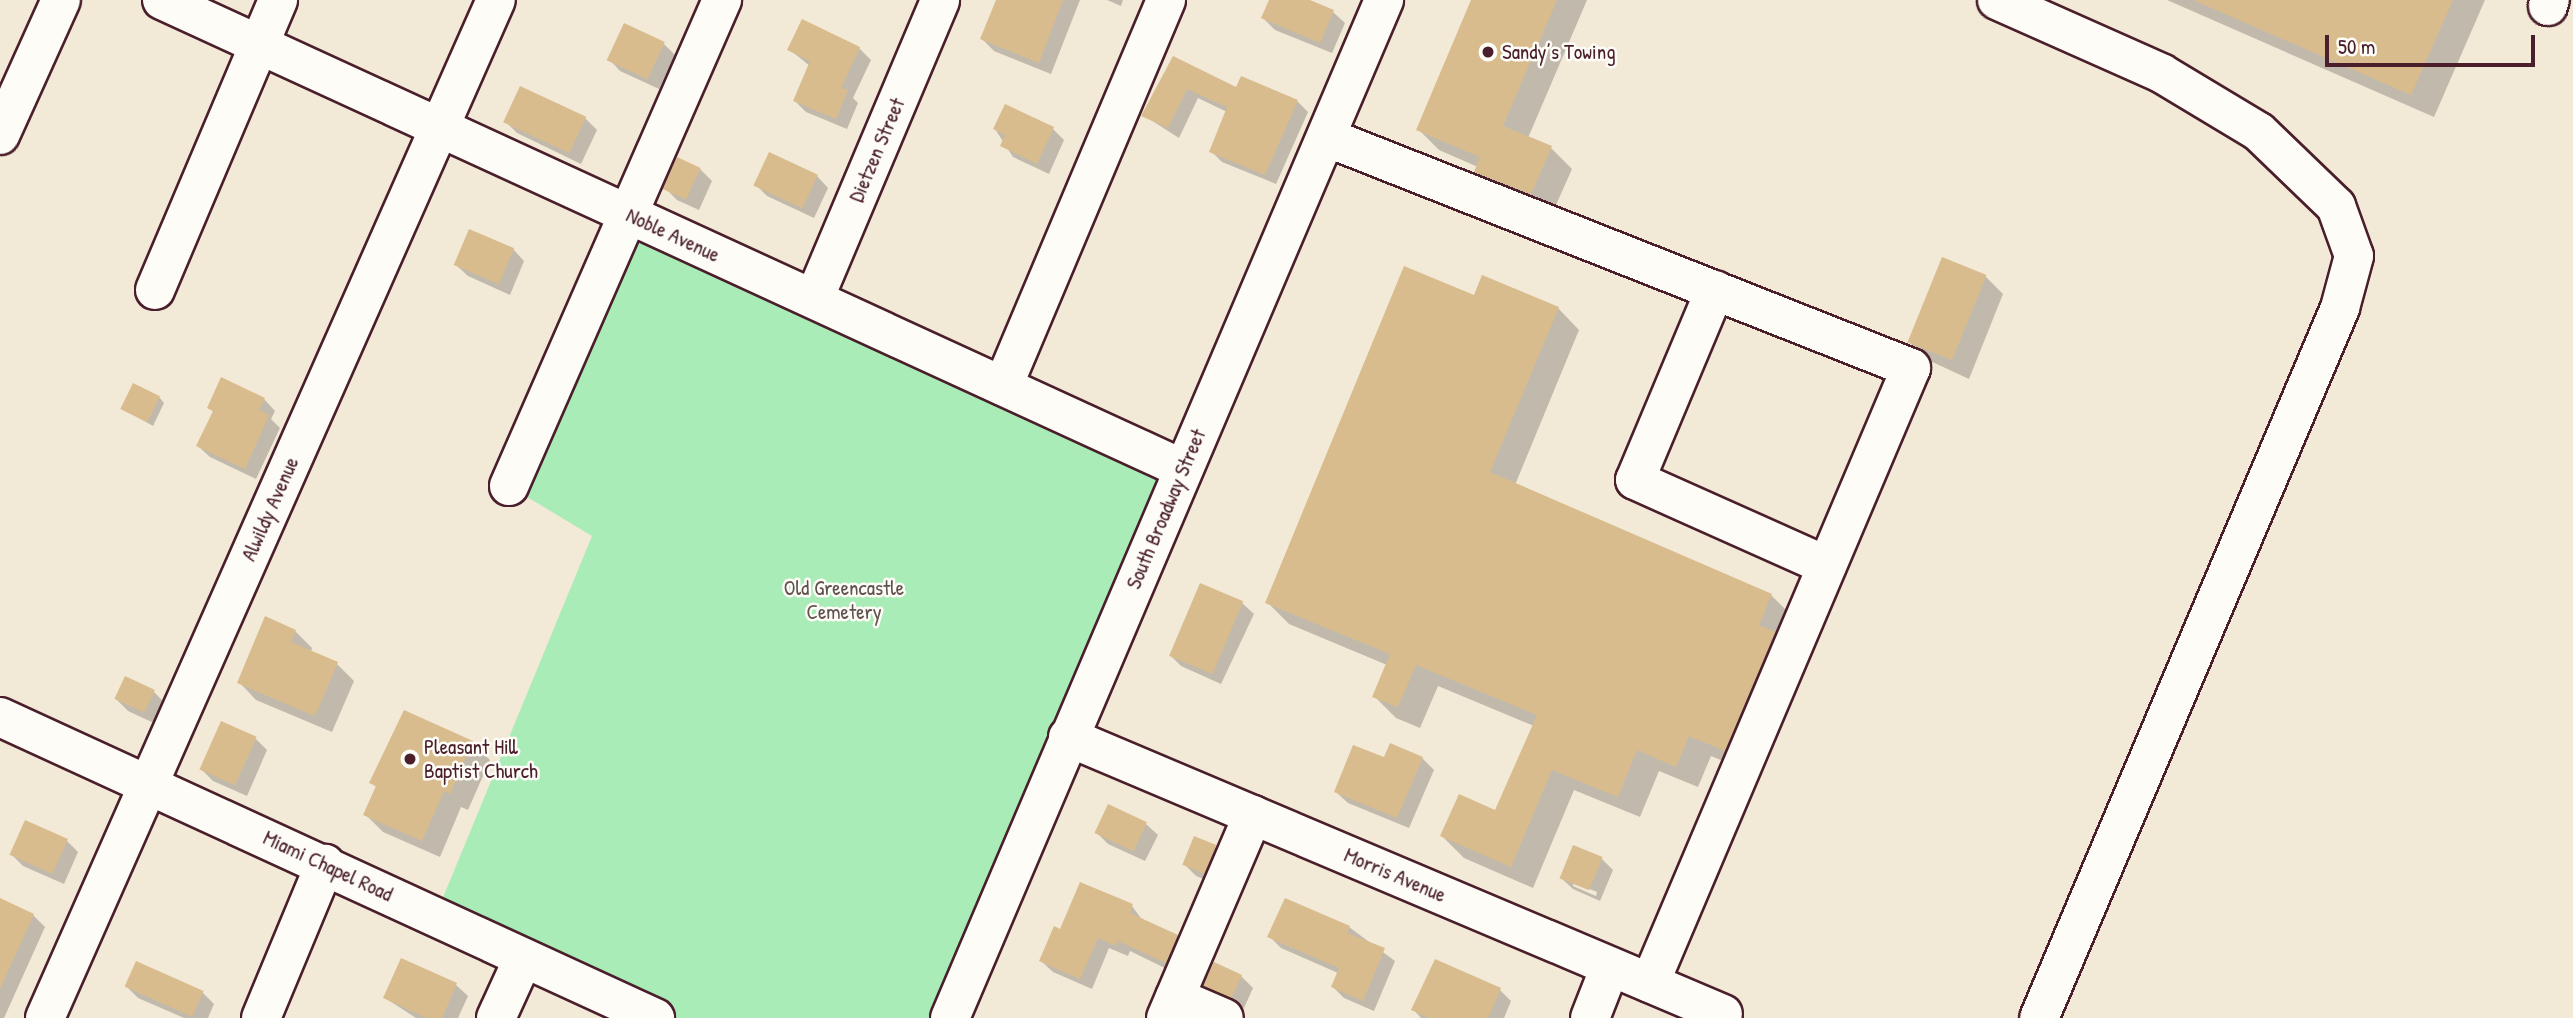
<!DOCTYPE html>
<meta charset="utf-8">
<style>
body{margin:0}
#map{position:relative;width:2573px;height:1018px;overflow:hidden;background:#f2e9d7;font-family:"Patrick Hand",sans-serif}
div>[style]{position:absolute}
.green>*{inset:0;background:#a9ecb7}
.shadow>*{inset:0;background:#0003}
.building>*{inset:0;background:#d9bc8d;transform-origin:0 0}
.roads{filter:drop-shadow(2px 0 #4a1f2b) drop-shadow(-2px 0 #4a1f2b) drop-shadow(0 2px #4a1f2b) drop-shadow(0 -2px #4a1f2b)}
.minor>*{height:38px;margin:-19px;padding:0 19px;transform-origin:19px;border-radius:19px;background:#fdfcf7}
.dots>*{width:19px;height:19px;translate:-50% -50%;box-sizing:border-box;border:4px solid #fdfcf7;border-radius:50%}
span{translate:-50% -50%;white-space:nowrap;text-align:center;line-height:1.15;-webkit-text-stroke:5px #fdfcf7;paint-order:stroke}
.poi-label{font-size:21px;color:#4a1f2b}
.left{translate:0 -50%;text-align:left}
.street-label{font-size:21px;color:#4a1f2b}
.park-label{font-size:21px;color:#62524e}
.scale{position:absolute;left:2325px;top:35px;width:210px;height:32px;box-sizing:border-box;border:4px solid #4a1f2b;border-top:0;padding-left:9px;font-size:21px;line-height:24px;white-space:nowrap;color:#4a1f2b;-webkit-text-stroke:5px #fdfcf7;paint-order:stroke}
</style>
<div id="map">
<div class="green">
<i style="clip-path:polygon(626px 213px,1183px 469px,950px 1018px,655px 1018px,435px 917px,592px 536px,509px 486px)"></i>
</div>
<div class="shadow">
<i style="clip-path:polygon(997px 0,1080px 0,1051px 74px,994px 51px,982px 39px)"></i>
<i style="clip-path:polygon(1107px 0,1123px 0,1121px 6px)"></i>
<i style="clip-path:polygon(1271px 0,1306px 0,1333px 12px,1345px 23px,1332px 53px,1275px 30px,1263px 18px)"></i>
<i style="clip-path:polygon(1473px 0,1587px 0,1528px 138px,1551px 148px,1572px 169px,1552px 214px,1497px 193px,1476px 172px,1478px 167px,1439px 150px,1418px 129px)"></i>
<i style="clip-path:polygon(2167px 0,2485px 0,2434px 117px)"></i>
<i style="clip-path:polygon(803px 22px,859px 48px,871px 60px,853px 98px,858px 103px,847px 129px,806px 112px,795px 101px,810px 66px,790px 50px)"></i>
<i style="clip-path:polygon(664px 44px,675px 55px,659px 89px,620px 71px,609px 59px)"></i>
<i style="clip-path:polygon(1173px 59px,1237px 89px,1297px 101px,1308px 112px,1276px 184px,1222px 162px,1211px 151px,1227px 112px,1198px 98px,1179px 138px,1143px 115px)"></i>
<i style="clip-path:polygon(585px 118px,597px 130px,581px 164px,517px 133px,505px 121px)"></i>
<i style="clip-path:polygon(995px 129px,1053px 129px,1064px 140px,1049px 174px,1013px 157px)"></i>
<i style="clip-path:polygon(700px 169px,712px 181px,699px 210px,677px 200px,665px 188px)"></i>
<i style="clip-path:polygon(817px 176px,828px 188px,814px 218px,767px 196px,755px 184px)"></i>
<i style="clip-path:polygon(513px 249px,524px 261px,510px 295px,468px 276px,456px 265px)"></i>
<i style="clip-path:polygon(1985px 276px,2003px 294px,1969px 379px,1928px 360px,1910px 343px)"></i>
<i style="clip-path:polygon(1475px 298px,1558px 308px,1579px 330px,1515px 485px,1771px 595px,1793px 617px,1747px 771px,1711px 756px,1698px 787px,1659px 771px,1640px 817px,1574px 790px,1533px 888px,1464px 858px,1442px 836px,1496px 813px,1534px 726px,1438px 686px,1420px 728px,1396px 718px,1374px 696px,1387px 665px,1289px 624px,1267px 602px)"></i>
<i style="clip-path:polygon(159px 397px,164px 403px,153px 426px,123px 409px)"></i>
<i style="clip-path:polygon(264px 399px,275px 411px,271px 419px,280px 428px,256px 479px,210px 457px,198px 446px,214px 413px,209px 407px)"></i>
<i style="clip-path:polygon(1242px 603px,1254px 614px,1221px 684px,1181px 666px,1170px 655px)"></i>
<i style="clip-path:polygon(295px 631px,312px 648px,311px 652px,337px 664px,354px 681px,332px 732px,256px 700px,239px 682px)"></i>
<i style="clip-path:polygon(154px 692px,165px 703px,156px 724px,128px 711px,116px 699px)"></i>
<i style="clip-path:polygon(405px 713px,472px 743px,490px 760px,468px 810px,461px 807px,440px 857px,383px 832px,365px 814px,377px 788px,372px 783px)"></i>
<i style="clip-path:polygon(256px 739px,267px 750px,247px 796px,213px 781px,201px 769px)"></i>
<i style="clip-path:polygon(1422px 758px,1434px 770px,1409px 828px,1348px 803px,1336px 792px)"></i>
<i style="clip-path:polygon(1146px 824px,1158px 835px,1145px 861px,1108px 844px,1096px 832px)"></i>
<i style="clip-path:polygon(67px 841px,78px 852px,64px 884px,23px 866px,11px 854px)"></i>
<i style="clip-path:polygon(1215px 847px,1227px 858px,1216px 884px,1196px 876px,1184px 864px)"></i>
<i style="clip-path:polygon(evenodd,1602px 859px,1613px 870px,1600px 901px,1573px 889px,1561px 878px,1602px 859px,1573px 882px,1597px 892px,1596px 896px,1573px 886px,1573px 882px)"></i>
<i style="clip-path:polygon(0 900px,33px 915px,45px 927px,4px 1018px,0 1018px)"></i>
<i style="clip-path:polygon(1132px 906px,1143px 921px,1177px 936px,1188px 948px,1177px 974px,1130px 951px,1128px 956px,1109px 948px,1092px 989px,1053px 972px,1041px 961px,1061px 931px)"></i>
<i style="clip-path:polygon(1349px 927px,1395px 961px,1374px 1011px,1344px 998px,1333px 987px,1338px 973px,1281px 948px,1269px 936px)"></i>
<i style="clip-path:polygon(402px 960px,456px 985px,468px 996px,458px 1018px,416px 1018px,385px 998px)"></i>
<i style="clip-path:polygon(1241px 976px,1253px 988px,1244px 1008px,1217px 997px,1206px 985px)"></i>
<i style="clip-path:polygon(126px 986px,203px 993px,214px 1004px,208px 1018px,184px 1018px,138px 998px)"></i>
<i style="clip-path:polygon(1500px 990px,1511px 1001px,1504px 1018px,1421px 1018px,1413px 1009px)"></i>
</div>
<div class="building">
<i style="clip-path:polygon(996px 0,1063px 0,1039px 63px,980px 39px)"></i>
<i style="clip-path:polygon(1269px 0,1310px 0,1334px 10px,1320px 43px,1261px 18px)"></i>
<i style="clip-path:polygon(1471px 0,1557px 0,1503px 126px,1552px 146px,1531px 194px,1474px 172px,1480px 157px,1416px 130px)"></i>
<i style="clip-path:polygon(2193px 0,2453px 0,2411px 95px)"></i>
<i style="clip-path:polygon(802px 19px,860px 47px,841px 88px,848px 90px,836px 119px,793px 101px,810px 61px,787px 50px)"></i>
<i style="left:624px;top:23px;width:45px;height:41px;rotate:25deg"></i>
<i style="clip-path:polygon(1173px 56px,1236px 87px,1241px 76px,1298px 100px,1265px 175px,1209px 152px,1227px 107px,1187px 89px,1168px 128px,1141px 116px)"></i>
<i style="left:520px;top:86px;width:73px;height:40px;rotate:25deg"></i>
<i style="clip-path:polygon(1005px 104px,1054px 127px,1037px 164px,1000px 146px,1005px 135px,993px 129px)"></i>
<i style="left:769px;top:152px;width:54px;height:37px;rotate:25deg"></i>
<i style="left:677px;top:157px;width:26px;height:35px;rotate:25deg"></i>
<i style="left:469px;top:229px;width:49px;height:39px;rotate:23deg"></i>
<i style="left:1942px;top:257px;width:48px;height:92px;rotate:22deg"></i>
<i style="clip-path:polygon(1404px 266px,1474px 295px,1482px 275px,1559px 307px,1490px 472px,1772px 594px,1759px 625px,1775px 632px,1725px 751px,1689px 736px,1676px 767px,1637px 750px,1618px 797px,1552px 770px,1511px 867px,1440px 836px,1459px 794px,1495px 810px,1537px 715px,1416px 665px,1398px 707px,1372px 697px,1390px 654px,1265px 603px)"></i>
<i style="clip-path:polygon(221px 377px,265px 398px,259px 410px,269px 415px,245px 469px,196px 446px,213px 411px,207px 408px)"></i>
<i style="left:133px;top:383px;width:30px;height:29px;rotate:26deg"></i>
<i style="left:1200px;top:583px;width:47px;height:79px;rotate:23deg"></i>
<i style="clip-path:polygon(265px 616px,296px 630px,291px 642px,338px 662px,315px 716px,237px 683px)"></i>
<i style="left:125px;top:676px;width:33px;height:25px;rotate:25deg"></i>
<i style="clip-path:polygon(404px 710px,473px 741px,450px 794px,444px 791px,422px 841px,363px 815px,376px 786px,369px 783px)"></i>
<i style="left:221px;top:721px;width:39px;height:53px;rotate:24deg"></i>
<i style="clip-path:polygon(1390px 743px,1423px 757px,1397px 818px,1334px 792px,1353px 745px,1384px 757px)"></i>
<i style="left:1108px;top:804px;width:43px;height:32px;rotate:25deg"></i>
<i style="left:25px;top:820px;width:47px;height:38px;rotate:24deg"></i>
<i style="left:1194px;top:836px;width:24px;height:31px;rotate:22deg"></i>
<i style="left:1573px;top:845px;width:32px;height:36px;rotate:22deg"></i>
<i style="clip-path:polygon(1080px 882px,1133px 904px,1130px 913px,1178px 935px,1166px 963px,1118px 941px,1116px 946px,1098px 938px,1080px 979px,1039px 961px,1054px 926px,1060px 929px)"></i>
<i style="clip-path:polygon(0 898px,34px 914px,0 989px)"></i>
<i style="clip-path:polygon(1285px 898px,1350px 926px,1347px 933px,1385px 948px,1363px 1001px,1331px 987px,1339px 968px,1267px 937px)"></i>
<i style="clip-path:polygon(401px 958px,457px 983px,442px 1018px,427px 1018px,383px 998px)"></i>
<i style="clip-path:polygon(1435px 959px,1501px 988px,1488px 1018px,1429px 1018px,1411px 1010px)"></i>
<i style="left:136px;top:961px;width:74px;height:28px;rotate:24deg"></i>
<i style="left:1214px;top:962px;width:31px;height:26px;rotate:25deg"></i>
</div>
<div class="roads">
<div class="minor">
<i style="left:162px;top:0;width:1124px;rotate:24.67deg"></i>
<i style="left:1997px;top:0;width:180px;rotate:24deg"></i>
<i style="left:2161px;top:73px;width:114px;rotate:31deg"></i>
<i style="left:2259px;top:132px;width:107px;rotate:43.9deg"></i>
<i style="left:2336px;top:206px;width:53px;rotate:70.2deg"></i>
<i style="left:2354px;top:256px;width:54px;rotate:105.1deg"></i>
<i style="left:2340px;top:308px;width:771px;rotate:112.97deg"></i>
<i style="left:2548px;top:6px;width:6px;rotate:-72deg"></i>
<i style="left:0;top:135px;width:148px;rotate:-65.7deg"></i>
<i style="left:1326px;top:137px;width:629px;rotate:21.55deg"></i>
<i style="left:1911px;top:368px;width:668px;rotate:113deg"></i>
<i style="left:155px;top:290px;width:315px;rotate:-67deg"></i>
<i style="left:1715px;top:290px;width:206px;rotate:112.8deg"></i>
<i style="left:1635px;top:480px;width:210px;rotate:24.1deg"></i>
<i style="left:814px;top:299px;width:324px;rotate:-67.1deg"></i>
<i style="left:1003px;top:386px;width:419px;rotate:-67.1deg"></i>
<i style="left:509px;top:486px;width:531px;rotate:-66.33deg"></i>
<i style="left:0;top:717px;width:721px;rotate:24.68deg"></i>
<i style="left:1068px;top:737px;width:711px;rotate:22.92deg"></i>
<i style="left:1175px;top:997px;width:53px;rotate:23.2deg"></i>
<i style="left:45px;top:1018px;width:1113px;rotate:-66.11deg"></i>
<i style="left:261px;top:1018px;width:167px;rotate:-67.4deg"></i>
<i style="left:496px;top:1018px;width:65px;rotate:-65.4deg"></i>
<i style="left:950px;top:1018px;width:1107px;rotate:-66.91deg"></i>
<i style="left:1166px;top:1018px;width:221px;rotate:-66.8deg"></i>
<i style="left:1590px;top:1018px;width:55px;rotate:-68.6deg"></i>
</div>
</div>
<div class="dots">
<i style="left:1488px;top:52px;background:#4a1f2b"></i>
<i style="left:410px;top:759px;background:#4a1f2b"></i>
</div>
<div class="poi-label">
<span class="left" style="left:1502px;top:52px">Sandy’s Towing</span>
<span class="left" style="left:424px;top:759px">Pleasant Hill<br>Baptist Church</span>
</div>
<div class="street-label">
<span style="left:877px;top:150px;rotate:-67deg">Dietzen Street</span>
<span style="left:673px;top:235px;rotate:25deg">Noble Avenue</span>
<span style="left:270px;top:509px;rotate:-66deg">Alwildy Avenue</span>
<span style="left:1166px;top:509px;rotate:-67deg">South Broadway Street</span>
<span style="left:328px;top:866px;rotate:25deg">Miami Chapel Road</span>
<span style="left:1395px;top:875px;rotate:23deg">Morris Avenue</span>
</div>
<div class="park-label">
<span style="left:844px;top:600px">Old Greencastle<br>Cemetery</span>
</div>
<div class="scale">50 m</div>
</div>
